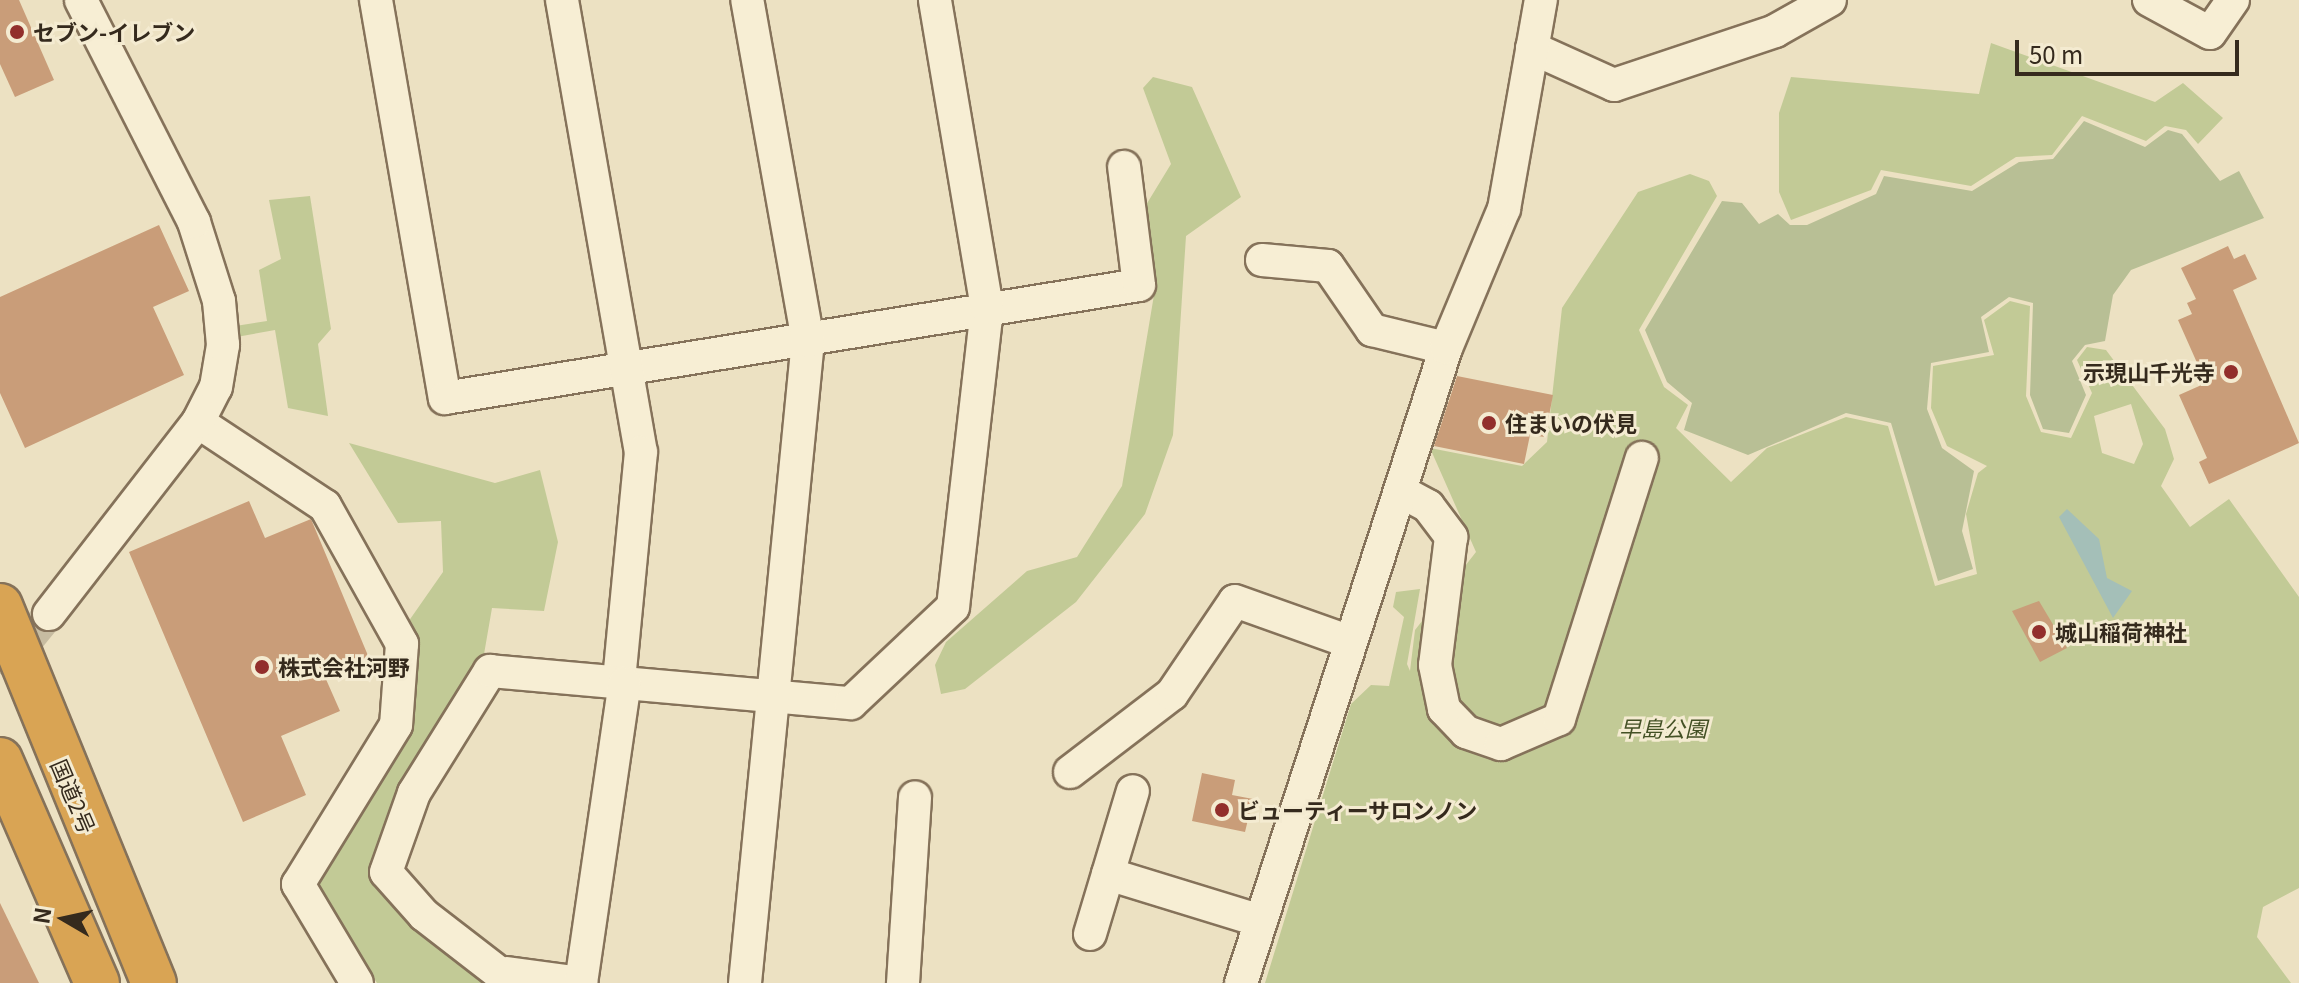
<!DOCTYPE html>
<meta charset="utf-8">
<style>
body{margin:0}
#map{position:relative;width:2299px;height:983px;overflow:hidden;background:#ece1c2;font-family:Georgia,"Noto Sans JP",serif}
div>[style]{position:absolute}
.green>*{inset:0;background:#c2ca96}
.cemetery>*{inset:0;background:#b8bf95}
.water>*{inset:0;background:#a4bfb8}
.building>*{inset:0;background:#c99d79}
.street-tunnel>*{height:32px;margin-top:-16px;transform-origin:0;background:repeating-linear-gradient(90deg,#c7bca1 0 32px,transparent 0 48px)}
.roads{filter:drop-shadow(2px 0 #85725a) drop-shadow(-2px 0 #85725a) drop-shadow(0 2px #85725a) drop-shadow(0 -2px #85725a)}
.street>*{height:32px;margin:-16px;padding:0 16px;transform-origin:16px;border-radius:16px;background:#f7eed4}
.highway>*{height:44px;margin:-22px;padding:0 22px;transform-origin:22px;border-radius:22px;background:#d9a454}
.dots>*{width:22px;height:22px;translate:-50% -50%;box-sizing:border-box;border:4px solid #f4ebd1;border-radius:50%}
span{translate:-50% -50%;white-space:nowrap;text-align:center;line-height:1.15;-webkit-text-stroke:6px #f4ebd1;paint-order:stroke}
.poi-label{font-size:22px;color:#352a1d;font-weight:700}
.left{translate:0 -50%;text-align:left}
.right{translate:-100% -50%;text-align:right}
.park-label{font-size:22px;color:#445125;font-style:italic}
.street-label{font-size:22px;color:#352a1d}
.north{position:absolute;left:24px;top:879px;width:80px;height:80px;-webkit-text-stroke:6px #f4ebd1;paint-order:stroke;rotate:279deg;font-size:22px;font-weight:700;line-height:32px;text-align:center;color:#352a1d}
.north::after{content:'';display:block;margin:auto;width:28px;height:36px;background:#352a1d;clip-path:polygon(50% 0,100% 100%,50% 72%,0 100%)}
.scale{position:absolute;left:2015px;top:40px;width:224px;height:36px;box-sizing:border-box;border:4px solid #352a1d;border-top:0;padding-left:10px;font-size:24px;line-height:28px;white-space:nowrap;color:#352a1d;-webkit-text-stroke:6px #f4ebd1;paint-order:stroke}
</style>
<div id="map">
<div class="green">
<i style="clip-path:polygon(1991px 43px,2155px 102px,2183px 83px,2223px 118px,2198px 144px,2186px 130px,2165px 126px,2146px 141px,2082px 116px,2052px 155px,2016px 157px,1971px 186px,1881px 170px,1871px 190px,1791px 220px,1779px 192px,1779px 113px,1791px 77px,1979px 94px)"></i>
<i style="clip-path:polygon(1153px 77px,1192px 87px,1241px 197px,1186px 236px,1173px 435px,1145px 514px,1076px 602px,965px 689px,941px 694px,935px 665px,946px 642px,1027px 571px,1077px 557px,1122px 486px,1156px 283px,1146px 205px,1171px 164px,1143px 88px)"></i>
<i style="clip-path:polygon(evenodd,1690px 174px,1709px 181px,1717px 196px,1639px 330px,1664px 387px,1688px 405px,1676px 428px,1731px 482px,1767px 448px,1846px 417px,1888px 426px,1935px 586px,1977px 574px,1966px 514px,1978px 473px,1987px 466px,1947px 446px,1931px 408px,1933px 366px,1994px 355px,1984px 320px,2010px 301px,2030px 306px,2026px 396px,2041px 432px,2071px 438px,2092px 393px,2077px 360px,2087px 347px,2106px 350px,2165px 429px,2174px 459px,2161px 486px,2190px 527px,2229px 499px,2299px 597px,2299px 888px,2263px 907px,2257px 937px,2291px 983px,1265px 983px,1351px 704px,1371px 685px,1389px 686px,1404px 617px,1393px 607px,1396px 592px,1420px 589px,1407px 664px,1410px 671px,1415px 630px,1476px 552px,1430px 448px,1522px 466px,1547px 442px,1562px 308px,1638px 192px,1690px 174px,2131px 404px,2143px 444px,2134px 464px,2102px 453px,2094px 416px,2131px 404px)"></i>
<i style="clip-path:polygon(310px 196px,331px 329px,318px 344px,328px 416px,288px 408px,275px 330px,231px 338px,229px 327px,267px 321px,259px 270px,281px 259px,269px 200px)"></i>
<i style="clip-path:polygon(349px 443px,495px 483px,540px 470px,558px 542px,544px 611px,492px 608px,483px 660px,376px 871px,494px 983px,377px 983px,310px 883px,407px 730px,406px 625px,443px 572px,441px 521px,398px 523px)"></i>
</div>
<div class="cemetery">
<i style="clip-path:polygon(2084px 121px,2145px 147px,2168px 130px,2182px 134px,2220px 181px,2239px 171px,2264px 218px,2131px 270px,2113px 295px,2105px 341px,2085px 345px,2072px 361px,2086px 395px,2069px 433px,2043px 429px,2030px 395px,2033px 303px,2009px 297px,1981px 317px,1989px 352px,1931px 363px,1927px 409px,1942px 448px,1974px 471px,1962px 531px,1973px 569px,1938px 581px,1891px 423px,1846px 413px,1748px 455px,1684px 430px,1692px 403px,1667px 382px,1645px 330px,1722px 201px,1742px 203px,1759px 224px,1778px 214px,1790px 225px,1807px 225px,1876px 194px,1884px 176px,1972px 191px,2019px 162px,2053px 159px)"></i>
</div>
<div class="water">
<i style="clip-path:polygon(2067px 509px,2099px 539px,2107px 578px,2132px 591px,2113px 618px,2059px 517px)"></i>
</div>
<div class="building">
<i style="clip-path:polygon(0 0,19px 0,54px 80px,15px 97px,0 64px)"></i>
<i style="clip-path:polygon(159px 225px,189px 291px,153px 307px,184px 375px,25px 448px,0 393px,0 297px)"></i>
<i style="clip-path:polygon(2228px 246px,2234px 259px,2245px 254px,2257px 279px,2233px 290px,2299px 443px,2209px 484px,2199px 462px,2207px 458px,2179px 395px,2206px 383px,2178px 320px,2192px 314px,2187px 303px,2196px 299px,2181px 268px)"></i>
<i style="clip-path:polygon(1457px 376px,1553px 395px,1545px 437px,1530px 435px,1524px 464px,1434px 446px)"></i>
<i style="clip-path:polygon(249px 501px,265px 538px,311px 519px,369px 658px,325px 677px,340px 711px,281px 736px,306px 795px,243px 822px,129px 552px)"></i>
<i style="clip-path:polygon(2039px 601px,2067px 648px,2040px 662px,2012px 611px)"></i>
<i style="clip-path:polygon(1202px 773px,1235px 780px,1232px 795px,1253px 799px,1245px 832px,1192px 821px)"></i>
<i style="clip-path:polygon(0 903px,39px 983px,0 983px)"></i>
</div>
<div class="street-tunnel">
<i style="left:0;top:674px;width:77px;rotate:-50.8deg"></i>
</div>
<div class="roads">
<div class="street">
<i style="left:376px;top:0;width:404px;rotate:80.2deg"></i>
<i style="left:445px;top:398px;width:703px;rotate:-9.25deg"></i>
<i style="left:1139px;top:285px;width:119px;rotate:-97.2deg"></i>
<i style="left:562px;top:0;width:459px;rotate:80.1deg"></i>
<i style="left:641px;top:452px;width:231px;rotate:95.5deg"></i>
<i style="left:2149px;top:0;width:69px;rotate:28.4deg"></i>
<i style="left:2210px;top:33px;width:40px;rotate:-55.1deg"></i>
<i style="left:1532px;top:48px;width:90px;rotate:24.3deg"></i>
<i style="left:1614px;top:85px;width:170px;rotate:-18.5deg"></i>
<i style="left:1775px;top:31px;width:63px;rotate:-29.4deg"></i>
<i style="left:1262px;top:260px;width:66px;rotate:5.2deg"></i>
<i style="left:1328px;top:266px;width:78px;rotate:55.5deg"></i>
<i style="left:1372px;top:330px;width:76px;rotate:13.7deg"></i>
<i style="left:198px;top:422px;width:152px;rotate:33.5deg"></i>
<i style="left:325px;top:506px;width:158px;rotate:60.8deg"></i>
<i style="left:402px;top:644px;width:81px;rotate:94.2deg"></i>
<i style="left:396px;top:725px;width:187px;rotate:121.6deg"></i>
<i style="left:298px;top:884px;width:115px;rotate:59.2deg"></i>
<i style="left:1400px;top:491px;width:32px;rotate:28deg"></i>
<i style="left:1428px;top:506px;width:39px;rotate:53deg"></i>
<i style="left:1451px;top:537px;width:129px;rotate:97.1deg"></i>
<i style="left:1435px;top:665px;width:45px;rotate:78.4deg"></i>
<i style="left:1444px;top:709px;width:32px;rotate:46deg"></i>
<i style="left:1466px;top:732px;width:37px;rotate:19deg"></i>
<i style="left:1501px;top:744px;width:63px;rotate:-23.3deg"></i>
<i style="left:1559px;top:719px;width:274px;rotate:-72.4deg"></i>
<i style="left:49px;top:614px;width:243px;rotate:-52.2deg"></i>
<i style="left:198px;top:422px;width:39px;rotate:-63deg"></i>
<i style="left:216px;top:387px;width:43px;rotate:-80.5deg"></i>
<i style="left:223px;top:345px;width:44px;rotate:-95.2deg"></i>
<i style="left:219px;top:301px;width:83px;rotate:-107.6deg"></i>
<i style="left:194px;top:222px;width:249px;rotate:-117deg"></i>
<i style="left:1070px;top:772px;width:128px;rotate:-37.4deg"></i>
<i style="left:1172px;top:694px;width:112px;rotate:-55.9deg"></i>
<i style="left:1235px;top:601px;width:122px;rotate:19.6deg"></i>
<i style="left:1108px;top:874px;width:160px;rotate:17.1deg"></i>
<i style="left:1090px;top:934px;width:149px;rotate:-73.3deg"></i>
<i style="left:507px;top:973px;width:75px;rotate:7.7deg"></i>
<i style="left:512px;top:983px;width:111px;rotate:-142.3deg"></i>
<i style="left:424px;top:915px;width:57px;rotate:-131.5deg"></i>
<i style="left:386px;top:872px;width:84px;rotate:-70.5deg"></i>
<i style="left:414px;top:793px;width:144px;rotate:-58.1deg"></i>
<i style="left:490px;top:671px;width:362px;rotate:5.1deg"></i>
<i style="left:851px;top:703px;width:140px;rotate:-43.3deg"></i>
<i style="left:953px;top:607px;width:301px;rotate:-83.5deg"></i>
<i style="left:987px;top:308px;width:312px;rotate:-99.6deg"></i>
<i style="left:581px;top:983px;width:303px;rotate:-81.7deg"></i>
<i style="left:745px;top:983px;width:645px;rotate:-84.4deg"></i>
<i style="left:808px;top:341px;width:346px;rotate:-100.1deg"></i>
<i style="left:903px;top:983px;width:186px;rotate:-86.3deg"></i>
<i style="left:1241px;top:983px;width:667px;rotate:-72.11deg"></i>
<i style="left:1446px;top:348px;width:151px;rotate:-67.4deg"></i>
<i style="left:1504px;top:209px;width:212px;rotate:-80deg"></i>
</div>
<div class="highway">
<i style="left:0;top:606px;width:407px;rotate:67.8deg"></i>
<i style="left:0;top:760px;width:243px;rotate:66.5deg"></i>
</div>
</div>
<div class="dots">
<i style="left:17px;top:32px;background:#922f2c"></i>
<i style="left:2231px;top:372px;background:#922f2c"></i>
<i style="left:1489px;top:423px;background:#922f2c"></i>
<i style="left:2039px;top:632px;background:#922f2c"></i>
<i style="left:262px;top:667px;background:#922f2c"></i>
<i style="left:1222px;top:810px;background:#922f2c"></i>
</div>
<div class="poi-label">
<span class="left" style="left:33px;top:32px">セブン-イレブン</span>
<span class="right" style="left:2215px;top:372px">示現山千光寺</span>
<span class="left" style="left:1505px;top:423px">住まいの伏見</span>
<span class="left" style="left:2055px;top:632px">城山稲荷神社</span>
<span class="left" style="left:278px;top:667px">株式会社河野</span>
<span class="left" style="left:1238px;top:810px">ビューティーサロンノン</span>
</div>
<div class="park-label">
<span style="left:1663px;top:728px">早島公園</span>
</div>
<div class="street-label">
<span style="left:74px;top:796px;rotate:67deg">国道2号</span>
</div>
<div class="north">N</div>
<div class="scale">50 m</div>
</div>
